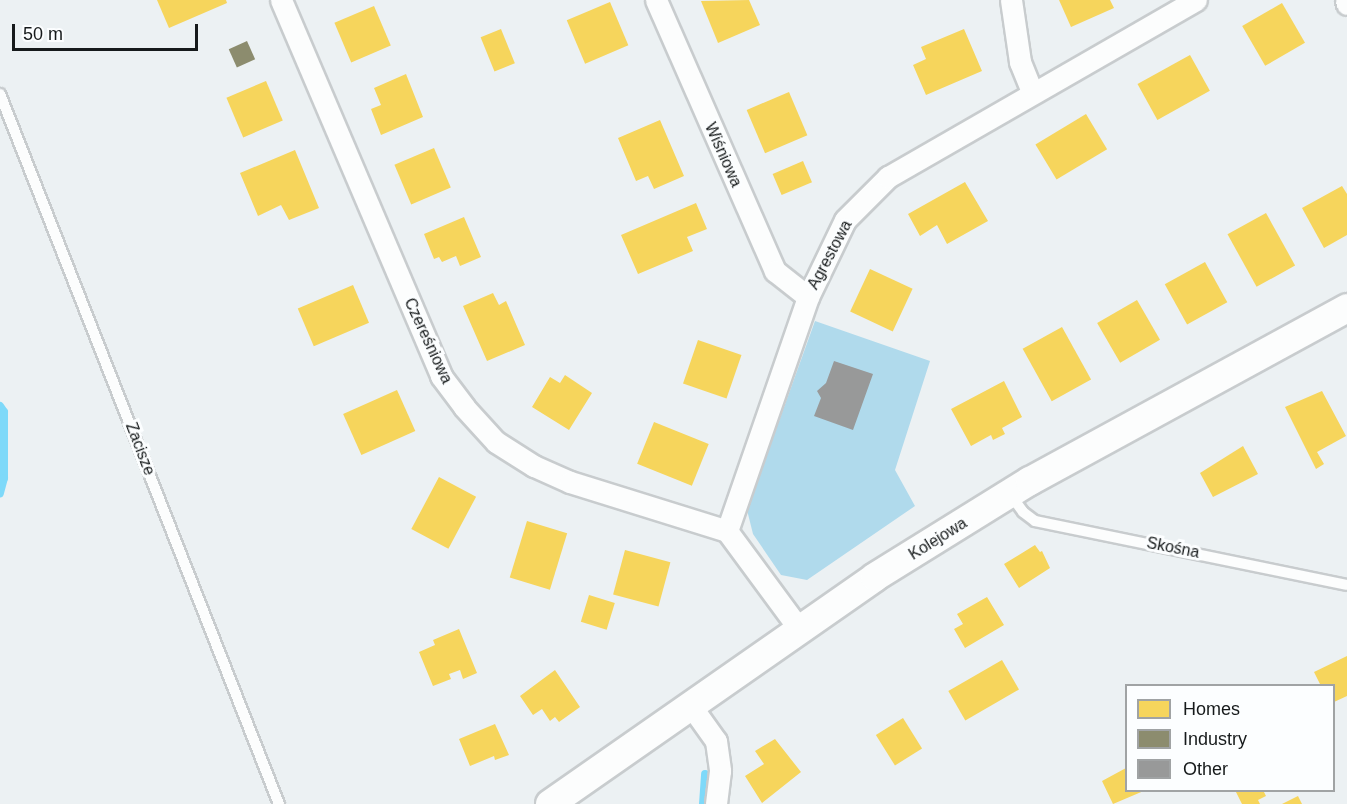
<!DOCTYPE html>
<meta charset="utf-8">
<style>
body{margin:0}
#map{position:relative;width:1347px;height:804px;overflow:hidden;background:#ecf1f3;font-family:Helvetica,sans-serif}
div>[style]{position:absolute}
.green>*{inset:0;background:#b0daec}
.homes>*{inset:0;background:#f6d55c;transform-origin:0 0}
.industry>*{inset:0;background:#8c8c6e;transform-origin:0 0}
.stream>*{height:8px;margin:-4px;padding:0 4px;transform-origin:4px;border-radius:4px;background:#7ed9f9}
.building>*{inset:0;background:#989999}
.roads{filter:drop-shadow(2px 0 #c8ccce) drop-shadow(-2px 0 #c8ccce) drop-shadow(0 2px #c8ccce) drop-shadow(0 -2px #c8ccce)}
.lane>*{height:10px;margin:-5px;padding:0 5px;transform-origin:5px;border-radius:5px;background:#fcfdfd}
.street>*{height:21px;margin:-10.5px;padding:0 10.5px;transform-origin:10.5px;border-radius:10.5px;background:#fcfdfd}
.secondary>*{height:28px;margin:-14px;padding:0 14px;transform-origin:14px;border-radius:14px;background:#fcfdfd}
span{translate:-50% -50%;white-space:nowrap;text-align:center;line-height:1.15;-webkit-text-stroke:6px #fcfeff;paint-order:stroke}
.street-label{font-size:16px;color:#161a1b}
.legend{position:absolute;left:1125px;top:684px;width:210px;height:108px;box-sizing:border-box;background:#fcfeff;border:2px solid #a0a3a4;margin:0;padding:8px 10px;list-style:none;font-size:18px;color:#161a1b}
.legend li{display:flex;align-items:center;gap:12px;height:30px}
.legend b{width:30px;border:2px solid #a0a3a4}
.scale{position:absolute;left:12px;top:24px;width:186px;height:27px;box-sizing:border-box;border:3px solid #161a1b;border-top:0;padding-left:8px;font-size:18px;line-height:21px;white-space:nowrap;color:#161a1b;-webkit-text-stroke:4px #fcfeff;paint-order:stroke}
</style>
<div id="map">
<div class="green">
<i style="clip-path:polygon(815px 321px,930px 361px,895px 470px,915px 506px,807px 580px,781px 575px,753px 534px,747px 510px)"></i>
</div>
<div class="homes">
<i style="clip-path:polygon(157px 0,226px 0,227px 3px,169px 28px)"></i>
<i style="clip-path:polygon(749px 0,760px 25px,718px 43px,701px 1px)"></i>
<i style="clip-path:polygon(1059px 0,1110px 0,1114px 8px,1071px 27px)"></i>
<i style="left:610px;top:2px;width:47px;height:47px;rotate:67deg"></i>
<i style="left:1282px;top:3px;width:46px;height:46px;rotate:60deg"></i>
<i style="left:374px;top:6px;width:43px;height:43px;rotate:67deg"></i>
<i style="left:501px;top:29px;width:37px;height:22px;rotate:68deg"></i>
<i style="clip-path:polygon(964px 29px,982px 71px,926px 95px,913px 65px,926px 59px,921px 47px)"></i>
<i style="left:1190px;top:55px;width:41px;height:60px;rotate:61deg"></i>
<i style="clip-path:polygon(406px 74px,423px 117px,381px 135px,371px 109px,381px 105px,374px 88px)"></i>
<i style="left:266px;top:81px;width:43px;height:43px;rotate:67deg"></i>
<i style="left:789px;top:92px;width:47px;height:46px;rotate:67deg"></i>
<i style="left:1086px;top:114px;width:41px;height:59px;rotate:59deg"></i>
<i style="clip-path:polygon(660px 120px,684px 176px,654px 189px,648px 176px,636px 181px,618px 138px)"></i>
<i style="left:434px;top:148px;width:43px;height:43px;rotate:67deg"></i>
<i style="clip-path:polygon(295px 150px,319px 208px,289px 220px,281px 205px,258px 216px,240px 173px)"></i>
<i style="left:803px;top:161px;width:23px;height:33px;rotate:67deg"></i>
<i style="clip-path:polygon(965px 182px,988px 221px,947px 244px,937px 225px,920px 236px,908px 214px)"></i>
<i style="clip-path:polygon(1342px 186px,1347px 194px,1347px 235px,1324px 248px,1302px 208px)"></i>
<i style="clip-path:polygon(696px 203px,707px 229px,687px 237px,693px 251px,638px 274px,621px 235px)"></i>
<i style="left:1266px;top:213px;width:60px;height:44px;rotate:61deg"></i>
<i style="clip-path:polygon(464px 217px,481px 257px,460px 266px,456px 256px,442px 262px,439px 257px,434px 259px,424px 234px)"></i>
<i style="left:1205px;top:262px;width:46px;height:46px;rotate:61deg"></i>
<i style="left:870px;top:269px;width:47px;height:47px;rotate:25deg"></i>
<i style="left:353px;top:285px;width:41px;height:60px;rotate:67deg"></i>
<i style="clip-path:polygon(493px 293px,499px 305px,506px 301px,525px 345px,487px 361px,463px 306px)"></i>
<i style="left:1137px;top:300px;width:46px;height:46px;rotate:60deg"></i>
<i style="left:1062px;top:327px;width:60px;height:45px;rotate:61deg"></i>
<i style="left:698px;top:340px;width:46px;height:46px;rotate:19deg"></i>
<i style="clip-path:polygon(565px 375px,592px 393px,569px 430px,532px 407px,550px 377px,560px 383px)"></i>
<i style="clip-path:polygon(1004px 381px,1022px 417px,1002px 428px,1005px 434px,993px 440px,991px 435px,971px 446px,951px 409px)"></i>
<i style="left:397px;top:390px;width:45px;height:59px;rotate:66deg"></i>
<i style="clip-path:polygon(1322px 391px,1346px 436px,1317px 452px,1324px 464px,1316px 469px,1285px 407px)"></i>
<i style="left:654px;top:422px;width:59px;height:45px;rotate:22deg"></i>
<i style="clip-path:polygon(1243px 446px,1258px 474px,1213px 497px,1200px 473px)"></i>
<i style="left:439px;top:477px;width:42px;height:59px;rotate:28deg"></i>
<i style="left:527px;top:521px;width:42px;height:59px;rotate:17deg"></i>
<i style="clip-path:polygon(1035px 545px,1040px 552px,1042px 551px,1050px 568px,1019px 588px,1004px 564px)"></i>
<i style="left:625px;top:550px;width:47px;height:46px;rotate:15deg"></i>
<i style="left:589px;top:595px;width:27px;height:28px;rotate:17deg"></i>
<i style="clip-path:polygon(987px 597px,1004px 625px,965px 648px,954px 629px,963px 624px,957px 614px)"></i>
<i style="clip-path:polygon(459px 629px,477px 673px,463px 679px,460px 670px,449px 674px,451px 679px,433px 686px,419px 652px,435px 645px,433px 640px)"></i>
<i style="clip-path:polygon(1347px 656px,1347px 696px,1334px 702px,1334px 686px,1321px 686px,1314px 672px)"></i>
<i style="left:1002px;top:660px;width:34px;height:62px;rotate:60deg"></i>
<i style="clip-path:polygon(555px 670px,580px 707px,559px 722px,555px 717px,550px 721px,542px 709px,533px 715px,520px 696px)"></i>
<i style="left:903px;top:718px;width:36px;height:32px;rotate:58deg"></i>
<i style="clip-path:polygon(495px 724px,509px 755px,495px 760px,494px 756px,470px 766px,459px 739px)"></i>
<i style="clip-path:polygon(775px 739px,801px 772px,762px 803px,745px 776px,764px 764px,755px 751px)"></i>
<i style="clip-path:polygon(1126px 768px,1126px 790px,1146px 790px,1113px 804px,1102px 781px)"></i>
<i style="clip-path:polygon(1235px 790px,1263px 790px,1266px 796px,1258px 800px,1260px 804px,1242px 804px)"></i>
<i style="clip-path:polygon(1298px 796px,1302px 804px,1282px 804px)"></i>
</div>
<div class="industry">
<i style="left:247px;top:41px;width:20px;height:20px;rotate:66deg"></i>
</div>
<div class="stream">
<i style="left:0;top:406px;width:7px;rotate:56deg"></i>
<i style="left:4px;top:412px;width:66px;rotate:90deg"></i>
<i style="left:4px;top:478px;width:16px;rotate:105deg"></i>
<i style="left:703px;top:804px;width:30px;rotate:-86deg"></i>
</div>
<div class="building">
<i style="clip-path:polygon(834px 361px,873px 374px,853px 430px,814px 416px,821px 398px,817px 391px,826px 383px)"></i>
</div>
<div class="roads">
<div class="lane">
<i style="left:0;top:94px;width:763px;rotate:68.55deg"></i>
<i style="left:1010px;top:494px;width:22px;rotate:54deg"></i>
<i style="left:1023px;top:512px;width:15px;rotate:37deg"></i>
<i style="left:1035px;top:521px;width:318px;rotate:11.6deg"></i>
</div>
<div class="street">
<i style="left:281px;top:0;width:409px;rotate:66.9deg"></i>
<i style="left:441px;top:376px;width:39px;rotate:53deg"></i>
<i style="left:464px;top:407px;width:47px;rotate:47.6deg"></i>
<i style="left:496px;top:442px;width:45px;rotate:32.3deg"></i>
<i style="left:534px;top:466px;width:39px;rotate:24deg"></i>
<i style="left:570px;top:482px;width:164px;rotate:17.3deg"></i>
<i style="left:656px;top:0;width:296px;rotate:66.3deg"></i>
<i style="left:775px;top:271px;width:42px;rotate:38.2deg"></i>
<i style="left:1011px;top:0;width:63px;rotate:81.7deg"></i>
<i style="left:1020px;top:62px;width:32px;rotate:68deg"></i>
<i style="left:1346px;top:0;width:4px;rotate:76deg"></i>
<i style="left:800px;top:630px;width:123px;rotate:-126.4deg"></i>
<i style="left:727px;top:531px;width:248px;rotate:-70.9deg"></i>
<i style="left:808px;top:297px;width:85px;rotate:-64.3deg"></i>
<i style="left:845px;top:220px;width:61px;rotate:-45deg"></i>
<i style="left:888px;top:177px;width:355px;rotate:-29.9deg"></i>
<i style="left:691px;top:706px;width:43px;rotate:54.5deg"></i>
<i style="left:716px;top:741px;width:30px;rotate:82deg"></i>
<i style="left:720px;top:771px;width:33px;rotate:97deg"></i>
</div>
<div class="secondary">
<i style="left:550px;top:804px;width:396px;rotate:-34.9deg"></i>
<i style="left:875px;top:577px;width:182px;rotate:-31.8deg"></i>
<i style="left:1030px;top:481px;width:361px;rotate:-28.6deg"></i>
</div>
</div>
<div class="street-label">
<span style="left:723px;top:155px;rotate:66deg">Wiśniowa</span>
<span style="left:830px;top:255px;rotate:-62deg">Agrestowa</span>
<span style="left:428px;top:341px;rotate:65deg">Czereśniowa</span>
<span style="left:140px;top:449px;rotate:69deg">Zacisze</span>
<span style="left:938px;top:539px;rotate:-32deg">Kolejowa</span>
<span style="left:1173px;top:548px;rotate:11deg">Skośna</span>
</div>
<ul class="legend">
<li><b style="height:16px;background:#f6d55c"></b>Homes</li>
<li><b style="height:16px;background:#8c8c6e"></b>Industry</li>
<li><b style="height:16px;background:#989999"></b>Other</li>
</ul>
<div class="scale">50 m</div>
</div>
